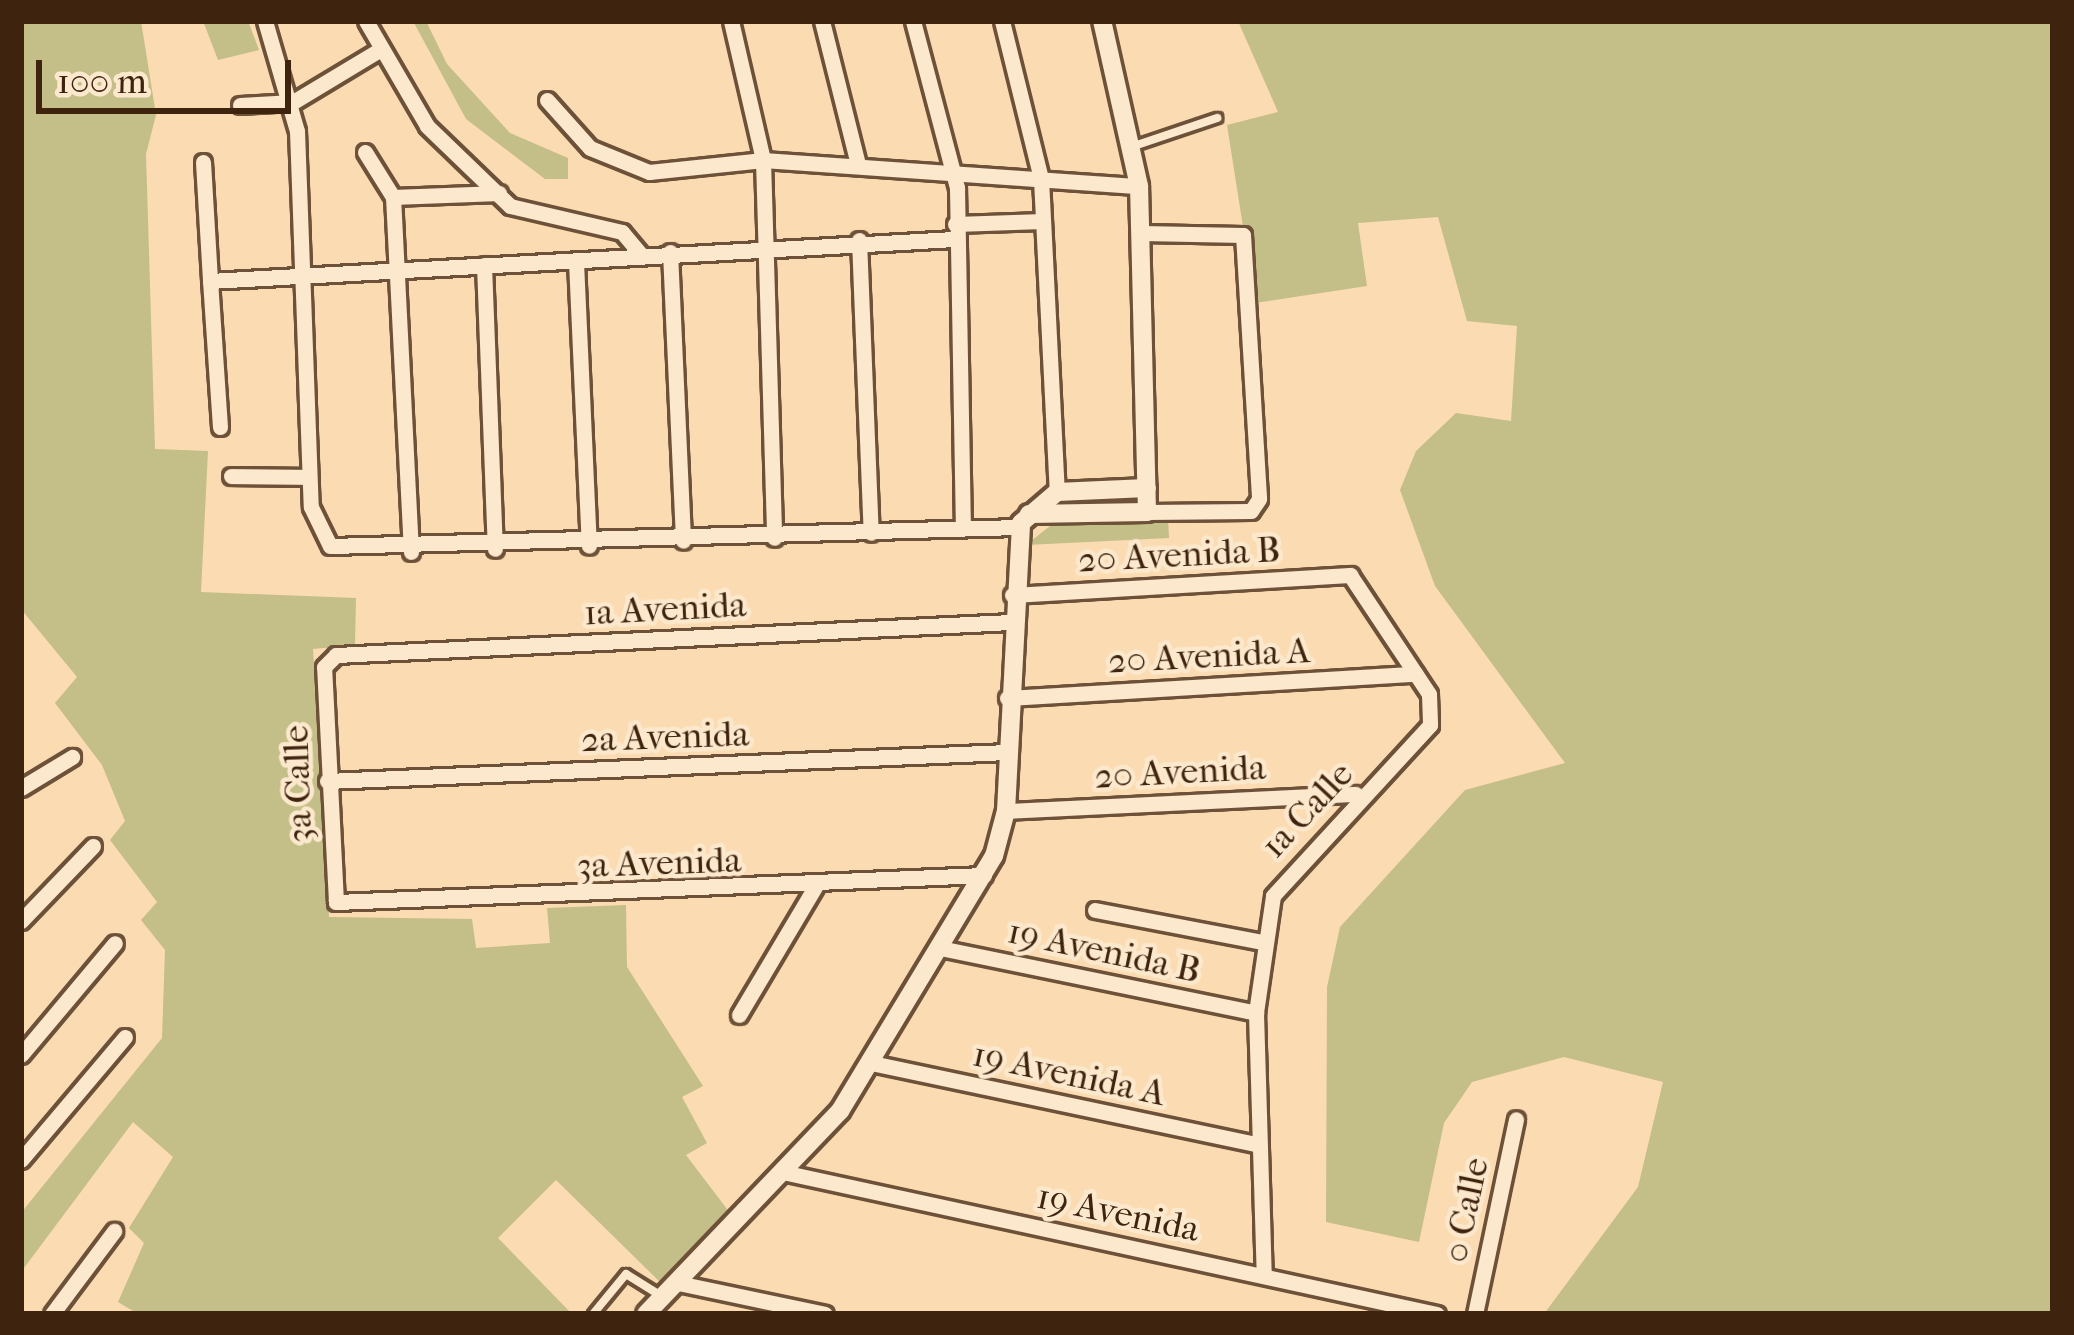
<!DOCTYPE html>
<style>
body{margin:0}
#map{position:relative;width:2074px;height:1335px;overflow:hidden;background:#fbdbb1;font-family:"IM FELL French Canon",serif}
div>[style]{position:absolute}
.green>*{inset:0;background:#c4be88}
.roads{filter:drop-shadow(3px 0 #6d5138) drop-shadow(-3px 0 #6d5138) drop-shadow(0 3px #6d5138) drop-shadow(0 -3px #6d5138)}
.service>*{height:8px;margin:-4px;padding:0 4px;transform-origin:4px;border-radius:4px;background:#fce8cc}
.minor>*{height:15px;margin:-7.5px;padding:0 7.5px;transform-origin:7.5px;border-radius:7.5px;background:#fce8cc}
.tertiary>*{height:18px;margin:-9px;padding:0 9px;transform-origin:9px;border-radius:9px;background:#fce8cc}
span{translate:-50% -50%;white-space:nowrap;text-align:center;line-height:1.15;-webkit-text-stroke:9px #fce8cc;paint-order:stroke}
.street-label{font-size:36px;color:#3e230f}
.frame{position:absolute;inset:0;border:24px solid #3e230f;pointer-events:none}
.scale{position:absolute;left:36px;top:60px;width:255px;height:54px;box-sizing:border-box;border:6px solid #3e230f;border-top:0;padding-left:15px;font-size:36px;line-height:42px;white-space:nowrap;color:#3e230f;-webkit-text-stroke:9px #fce8cc;paint-order:stroke}
</style>
<div id="map">
<div class="green">
<i style="clip-path:polygon(21px 21px,141px 21px,156px 115px,146px 154px,155px 449px,208px 451px,201px 592px,356px 598px,355px 645px,313px 649px,329px 917px,472px 919px,476px 948px,550px 943px,547px 908px,626px 905px,627px 967px,703px 1086px,682px 1097px,707px 1143px,686px 1155px,733px 1217px,662px 1284px,556px 1180px,498px 1238px,572px 1314px,138px 1314px,118px 1302px,144px 1243px,129px 1228px,173px 1157px,133px 1122px,21px 1272px,21px 1213px,162px 1038px,165px 950px,141px 920px,157px 902px,110px 840px,125px 821px,102px 765px,55px 703px,77px 677px,21px 609px)"></i>
<i style="clip-path:polygon(203px 21px,248px 21px,259px 50px,218px 60px)"></i>
<i style="clip-path:polygon(413px 21px,426px 21px,447px 64px,510px 133px,568px 158px,568px 179px,545px 179px,466px 119px)"></i>
<i style="clip-path:polygon(1238px 21px,2053px 21px,2053px 1314px,1544px 1314px,1638px 1187px,1663px 1082px,1564px 1057px,1472px 1082px,1444px 1123px,1419px 1242px,1326px 1222px,1327px 987px,1340px 927px,1465px 790px,1565px 763px,1435px 586px,1400px 490px,1416px 451px,1456px 413px,1511px 421px,1517px 326px,1467px 321px,1438px 217px,1358px 223px,1367px 286px,1255px 303px,1227px 125px,1278px 112px)"></i>
<i style="clip-path:polygon(1168px 518px,1169px 538px,1026px 545px,1055px 522px)"></i>
</div>
<div class="roads">
<div class="service">
<i style="left:1134px;top:146px;width:88px;rotate:-18.6deg"></i>
<i style="left:593px;top:1314px;width:52px;rotate:-50.5deg"></i>
<i style="left:626px;top:1274px;width:44px;rotate:31.9deg"></i>
</div>
<div class="minor">
<i style="left:265px;top:21px;width:115px;rotate:73.8deg"></i>
<i style="left:297px;top:131px;width:376px;rotate:87.9deg"></i>
<i style="left:311px;top:507px;width:43px;rotate:64deg"></i>
<i style="left:330px;top:546px;width:689px;rotate:-1.58deg"></i>
<i style="left:366px;top:21px;width:121px;rotate:59.8deg"></i>
<i style="left:427px;top:126px;width:115px;rotate:43.9deg"></i>
<i style="left:510px;top:206px;width:115px;rotate:13.1deg"></i>
<i style="left:622px;top:232px;width:30px;rotate:50deg"></i>
<i style="left:731px;top:21px;width:143px;rotate:77deg"></i>
<i style="left:763px;top:160px;width:378px;rotate:88.3deg"></i>
<i style="left:822px;top:21px;width:147px;rotate:75.9deg"></i>
<i style="left:913px;top:21px;width:173px;rotate:75.2deg"></i>
<i style="left:957px;top:188px;width:337px;rotate:89deg"></i>
<i style="left:1002px;top:21px;width:163px;rotate:76.1deg"></i>
<i style="left:1041px;top:179px;width:313px;rotate:87.1deg"></i>
<i style="left:547px;top:100px;width:64px;rotate:48.1deg"></i>
<i style="left:590px;top:148px;width:64px;rotate:22.1deg"></i>
<i style="left:649px;top:172px;width:115px;rotate:-6deg"></i>
<i style="left:763px;top:160px;width:377px;rotate:4deg"></i>
<i style="left:240px;top:105px;width:53px;rotate:-3.2deg"></i>
<i style="left:293px;top:102px;width:103px;rotate:-31.1deg"></i>
<i style="left:365px;top:152px;width:53px;rotate:58.1deg"></i>
<i style="left:203px;top:162px;width:119px;rotate:86.6deg"></i>
<i style="left:955px;top:224px;width:88px;rotate:-2deg"></i>
<i style="left:1141px;top:233px;width:102px;rotate:1.1deg"></i>
<i style="left:1243px;top:235px;width:264px;rotate:86.5deg"></i>
<i style="left:1259px;top:499px;width:14px;rotate:124deg"></i>
<i style="left:1251px;top:511px;width:104px;rotate:179.4deg"></i>
<i style="left:859px;top:240px;width:293px;rotate:87.7deg"></i>
<i style="left:670px;top:252px;width:289px;rotate:87.4deg"></i>
<i style="left:576px;top:262px;width:284px;rotate:87.4deg"></i>
<i style="left:484px;top:265px;width:284px;rotate:87.8deg"></i>
<i style="left:220px;top:427px;width:146px;rotate:-93.9deg"></i>
<i style="left:210px;top:281px;width:746px;rotate:-3.23deg"></i>
<i style="left:231px;top:476px;width:78px;rotate:0.7deg"></i>
<i style="left:411px;top:552px;width:355px;rotate:-92.9deg"></i>
<i style="left:393px;top:197px;width:106px;rotate:-2.2deg"></i>
<i style="left:1012px;top:595px;width:339px;rotate:-3.4deg"></i>
<i style="left:1350px;top:575px;width:143px;rotate:56.4deg"></i>
<i style="left:1429px;top:694px;width:31px;rotate:88deg"></i>
<i style="left:1430px;top:725px;width:232px;rotate:132.6deg"></i>
<i style="left:1273px;top:896px;width:118px;rotate:98.3deg"></i>
<i style="left:1256px;top:1013px;width:262px;rotate:88.3deg"></i>
<i style="left:1007px;top:698px;width:409px;rotate:-3.4deg"></i>
<i style="left:327px;top:781px;width:681px;rotate:-2.44deg"></i>
<i style="left:21px;top:788px;width:60px;rotate:-31.3deg"></i>
<i style="left:1006px;top:811px;width:350px;rotate:-2.8deg"></i>
<i style="left:984px;top:875px;width:649px;rotate:177.61deg"></i>
<i style="left:336px;top:902px;width:235px;rotate:-92.9deg"></i>
<i style="left:324px;top:667px;width:17px;rotate:-45deg"></i>
<i style="left:336px;top:655px;width:675px;rotate:-2.8deg"></i>
<i style="left:1095px;top:910px;width:171px;rotate:10.8deg"></i>
<i style="left:21px;top:921px;width:104px;rotate:-46.2deg"></i>
<i style="left:940px;top:948px;width:323px;rotate:11.6deg"></i>
<i style="left:739px;top:1015px;width:149px;rotate:-59.3deg"></i>
<i style="left:21px;top:1055px;width:146px;rotate:-50deg"></i>
<i style="left:871px;top:1063px;width:392px;rotate:11.9deg"></i>
<i style="left:21px;top:1160px;width:161px;rotate:-49.8deg"></i>
<i style="left:787px;top:1173px;width:665px;rotate:12.24deg"></i>
<i style="left:678px;top:1283px;width:150px;rotate:11.9deg"></i>
<i style="left:52px;top:1314px;width:104px;rotate:-53.2deg"></i>
<i style="left:1475px;top:1314px;width:199px;rotate:-78.1deg"></i>
</div>
<div class="tertiary">
<i style="left:1029px;top:514px;width:118px;rotate:-1deg"></i>
<i style="left:1147px;top:512px;width:326px;rotate:-91.4deg"></i>
<i style="left:1139px;top:186px;width:169px;rotate:-102.6deg"></i>
<i style="left:646px;top:1314px;width:281px;rotate:-46.3deg"></i>
<i style="left:840px;top:1111px;width:298px;rotate:-58.9deg"></i>
<i style="left:994px;top:856px;width:47px;rotate:-75.1deg"></i>
<i style="left:1006px;top:811px;width:288px;rotate:-87deg"></i>
<i style="left:1021px;top:523px;width:48px;rotate:-40.7deg"></i>
<i style="left:1057px;top:492px;width:90px;rotate:-2.5deg"></i>
</div>
</div>
<div class="street-label">
<span style="left:1179px;top:555px;rotate:-3deg">20 Avenida B</span>
<span style="left:665px;top:609px;rotate:-3deg">1a Avenida</span>
<span style="left:1209px;top:656px;rotate:-3deg">20 Avenida A</span>
<span style="left:665px;top:737px;rotate:-2deg">2a Avenida</span>
<span style="left:1180px;top:772px;rotate:-3deg">20 Avenida</span>
<span style="left:298px;top:784px;rotate:-92deg">3a Calle</span>
<span style="left:1307px;top:810px;rotate:-47deg">1a Calle</span>
<span style="left:659px;top:863px;rotate:-2deg">3a Avenida</span>
<span style="left:1104px;top:951px;rotate:12deg">19 Avenida B</span>
<span style="left:1069px;top:1074px;rotate:12deg">19 Avenida A</span>
<span style="left:1466px;top:1210px;rotate:-78deg">0 Calle</span>
<span style="left:1118px;top:1213px;rotate:12deg">19 Avenida</span>
</div>
<div class="frame"></div>
<div class="scale">100 m</div>
</div>
